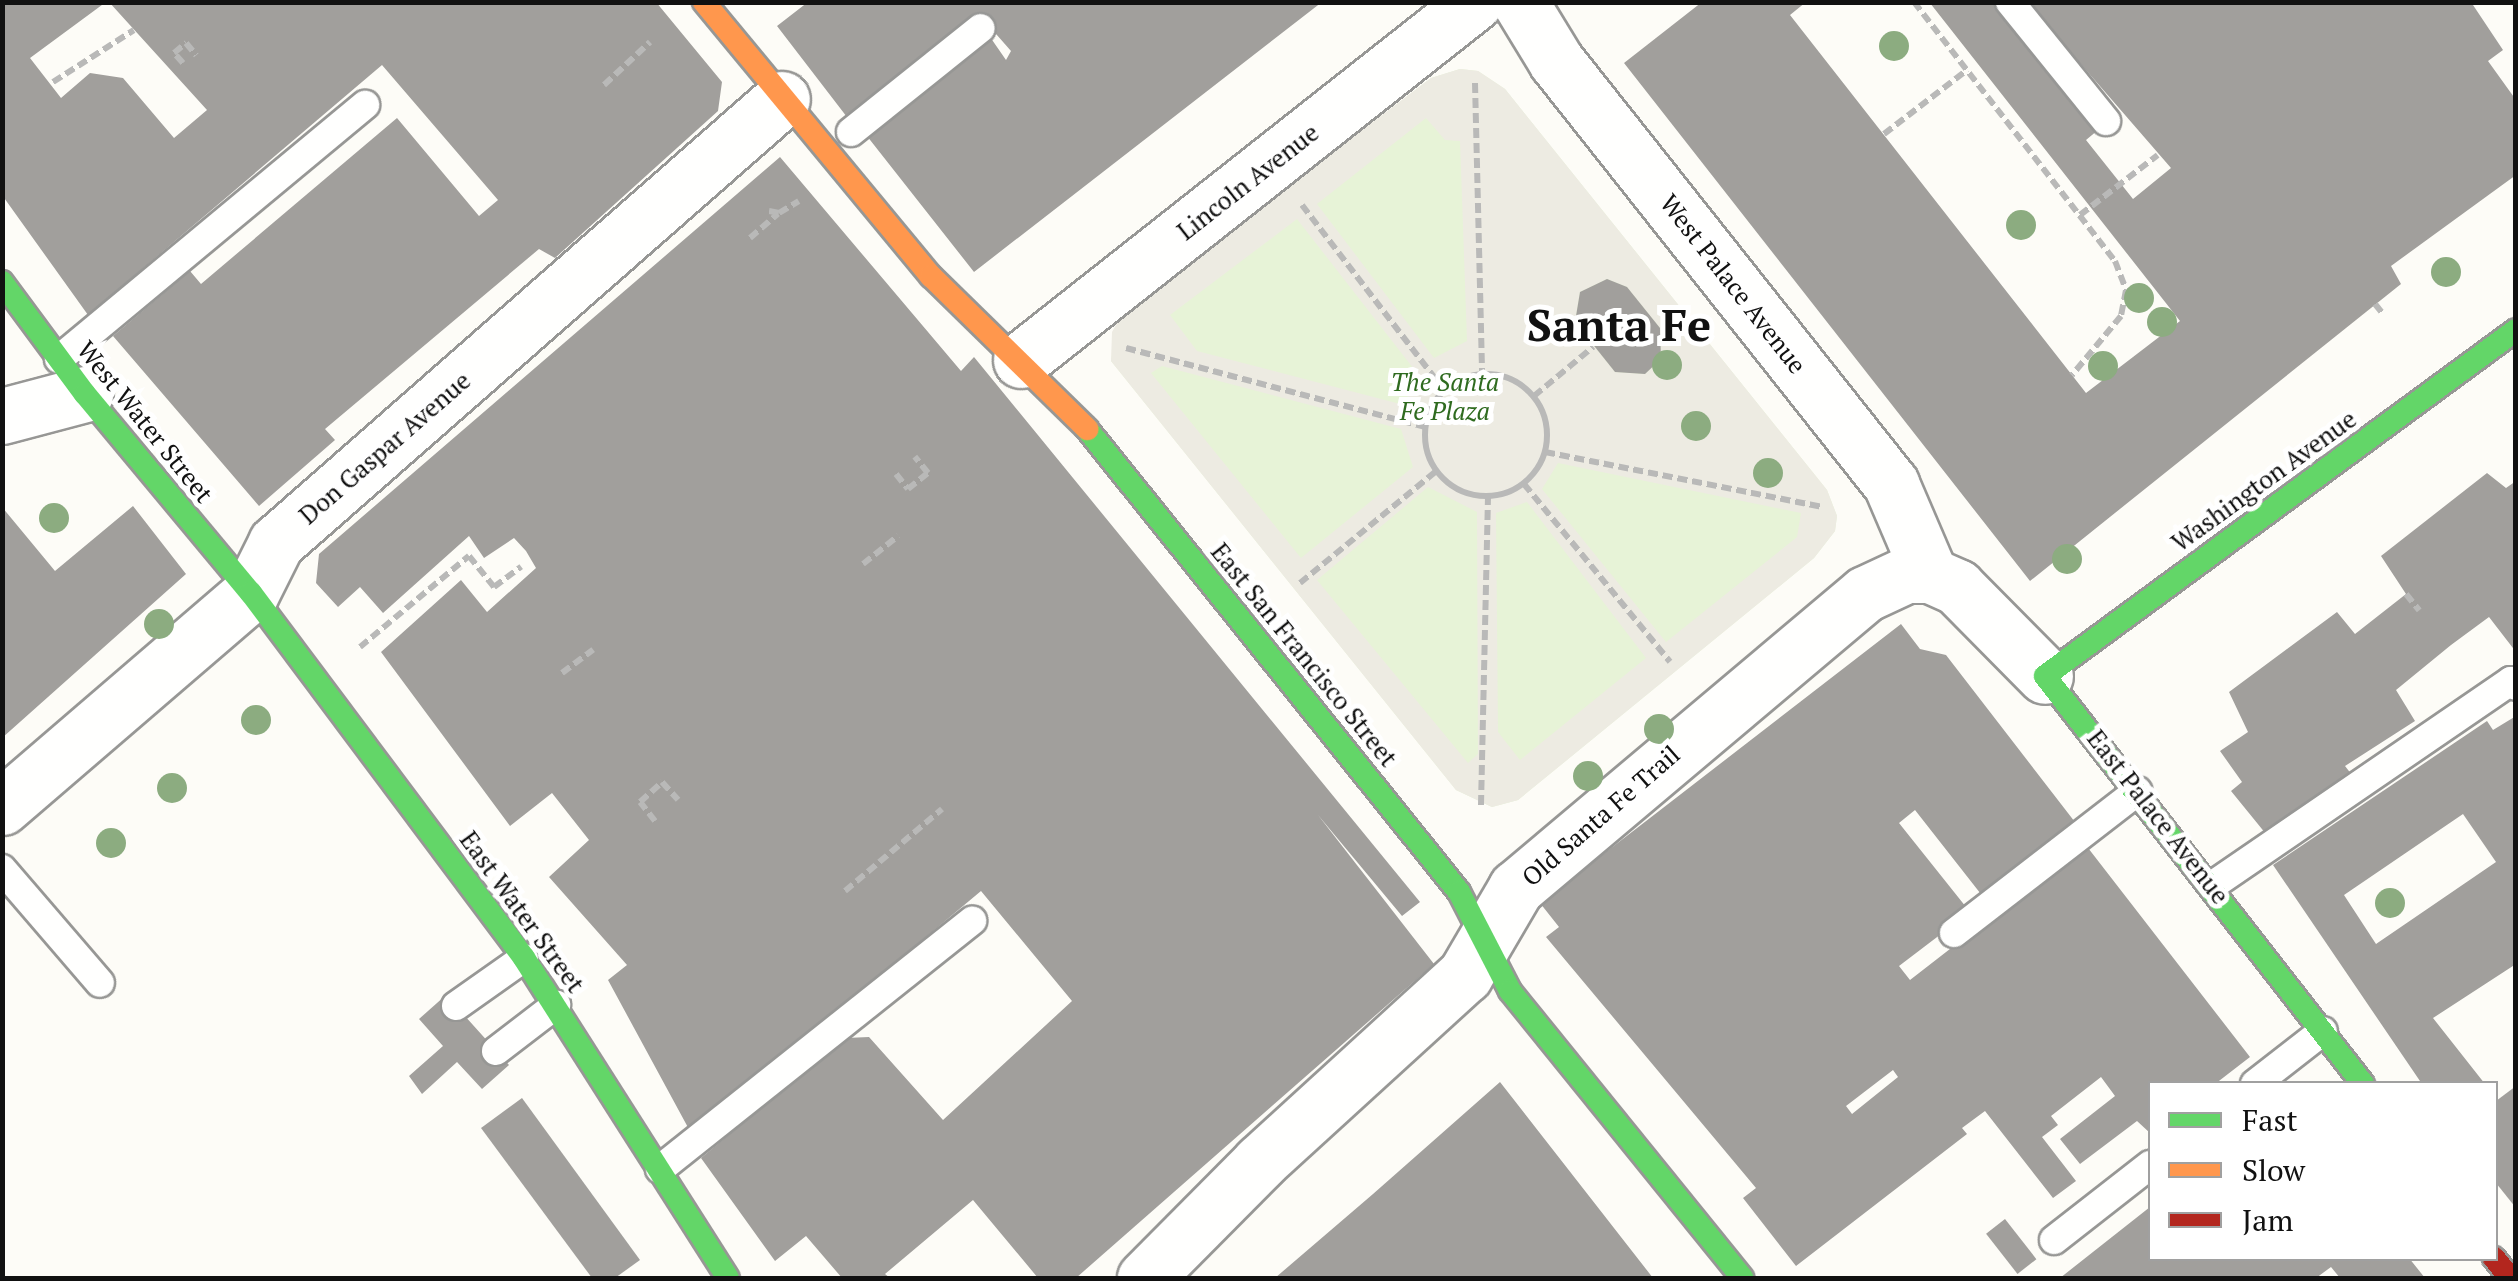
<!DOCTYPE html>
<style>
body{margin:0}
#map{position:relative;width:2518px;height:1281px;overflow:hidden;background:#fdfcf7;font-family:"PT Serif",serif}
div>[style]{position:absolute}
.green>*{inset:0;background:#e7f3d7}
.plaza>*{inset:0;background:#edebe2}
.building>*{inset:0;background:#a19f9c;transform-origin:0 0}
.path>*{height:6px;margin-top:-3px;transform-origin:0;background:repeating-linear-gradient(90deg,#b9b9b8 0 10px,transparent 0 15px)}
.path>.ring{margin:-3px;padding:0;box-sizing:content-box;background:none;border:6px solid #b9b9b8;border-radius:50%}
.roads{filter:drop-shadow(2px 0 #979795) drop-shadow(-2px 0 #979795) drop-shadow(0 2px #979795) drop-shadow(0 -2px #979795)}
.lane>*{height:28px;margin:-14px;padding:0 14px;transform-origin:14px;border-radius:14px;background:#fffffe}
.street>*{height:55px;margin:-27.5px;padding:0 27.5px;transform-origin:27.5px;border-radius:27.5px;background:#fffffe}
.fast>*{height:22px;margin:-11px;padding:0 11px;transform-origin:11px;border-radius:11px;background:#63d668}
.slow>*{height:22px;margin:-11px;padding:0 11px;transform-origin:11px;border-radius:11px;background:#ff974d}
.jam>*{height:22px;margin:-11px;padding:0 11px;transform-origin:11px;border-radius:11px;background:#b3261e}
.trees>*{width:30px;height:30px;margin:-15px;border-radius:50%;background:#8cac80}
span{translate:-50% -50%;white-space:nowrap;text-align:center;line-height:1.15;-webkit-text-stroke:10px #fff;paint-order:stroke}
.street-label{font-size:25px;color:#111}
.park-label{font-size:25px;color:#2f6b1f;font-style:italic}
.town-label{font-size:45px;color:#111;font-weight:700}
.frame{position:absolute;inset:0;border:5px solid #111;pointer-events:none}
.legend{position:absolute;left:2148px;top:1081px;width:350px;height:180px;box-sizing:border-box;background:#fff;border:2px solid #a0a0a0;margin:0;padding:12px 18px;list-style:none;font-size:30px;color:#111}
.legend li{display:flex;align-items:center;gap:20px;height:50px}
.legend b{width:50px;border:2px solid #a0a0a0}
</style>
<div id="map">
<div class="green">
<i style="clip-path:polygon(1460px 69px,1478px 71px,1505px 89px,1827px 490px,1837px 516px,1835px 531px,1814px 558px,1518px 800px,1492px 807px,1456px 790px,1111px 361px,1118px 319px,1431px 78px)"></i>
</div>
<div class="plaza">
<i style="clip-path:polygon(evenodd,1460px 69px,1478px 71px,1505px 89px,1827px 490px,1837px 516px,1835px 531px,1814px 558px,1518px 800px,1492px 807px,1456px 790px,1111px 361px,1112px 332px,1125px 309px,1431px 78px,1460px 69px,1426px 118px,1445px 140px,1460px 141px,1467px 341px,1434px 358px,1317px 204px,1426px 118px,1460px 69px,1297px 219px,1417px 373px,1404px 405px,1197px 351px,1170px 315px,1297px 219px,1460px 69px,1607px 279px,1627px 287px,1660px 328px,1661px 359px,1645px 374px,1615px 372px,1575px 322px,1580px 292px,1607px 279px,1460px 69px,1162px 366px,1401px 429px,1413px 467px,1301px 558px,1151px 373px,1162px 366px,1460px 69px,1558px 463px,1801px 513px,1797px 537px,1666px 642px,1542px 489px,1558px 463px,1460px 69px,1428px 487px,1477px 512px,1478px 754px,1468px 763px,1317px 580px,1428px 487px,1460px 69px,1527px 502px,1646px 658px,1520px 760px,1498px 732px,1496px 513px,1527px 502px)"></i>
</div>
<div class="building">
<i style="clip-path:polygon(2px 2px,106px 2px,30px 58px,61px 98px,90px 73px,123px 78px,174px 138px,207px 110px,109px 2px,656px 2px,722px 82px,718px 111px,555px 258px,539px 249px,325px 429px,335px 440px,259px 506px,113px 336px,190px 271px,201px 284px,397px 118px,479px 216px,498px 200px,382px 65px,88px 315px,2px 195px)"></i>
<i style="clip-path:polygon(808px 2px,1322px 2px,974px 272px,863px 131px,988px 34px,1006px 60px,1011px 51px,989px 26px,850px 121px,777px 26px)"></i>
<i style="clip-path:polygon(1702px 2px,1806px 2px,1790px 15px,2086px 393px,2180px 321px,1930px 3px,1997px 3px,2098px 130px,2086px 140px,2133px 199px,2171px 168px,2027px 2px,2471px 2px,2503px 50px,2488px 61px,2516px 100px,2516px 175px,2391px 266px,2401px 284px,2030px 581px,1624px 63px)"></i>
<i style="clip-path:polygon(780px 157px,961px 371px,974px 357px,1420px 902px,1402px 916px,1318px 815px,1434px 964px,1076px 1278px,1038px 1278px,973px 1200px,885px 1274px,890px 1278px,842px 1278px,806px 1236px,775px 1261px,701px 1158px,846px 1038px,869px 1037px,943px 1120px,1072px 1001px,981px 891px,691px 1133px,608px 980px,627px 965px,549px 877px,589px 840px,552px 793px,510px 826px,381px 652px,461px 580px,487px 612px,536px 568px,526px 551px,514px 538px,484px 558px,469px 536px,383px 613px,360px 587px,338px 607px,316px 583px,319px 554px)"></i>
<i style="clip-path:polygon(1607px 279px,1627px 287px,1660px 328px,1661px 359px,1645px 374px,1615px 372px,1575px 322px,1580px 292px)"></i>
<i style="clip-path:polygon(2487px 473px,2506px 488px,2516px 481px,2516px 652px,2489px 617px,2451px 645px,2396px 690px,2415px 721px,2345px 766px,2352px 775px,2266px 834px,2231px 791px,2242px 782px,2220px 751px,2248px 732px,2229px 692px,2337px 612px,2355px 634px,2406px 594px,2381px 556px)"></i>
<i style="clip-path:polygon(133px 506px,186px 574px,2px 738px,2px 507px,55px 571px)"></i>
<i style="clip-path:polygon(evenodd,1901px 624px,1920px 649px,1946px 655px,2078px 826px,1984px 898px,1915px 810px,1899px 823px,1970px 912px,1899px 966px,1910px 980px,2085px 844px,2250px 1057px,2215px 1084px,2150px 1084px,2150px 1133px,2137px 1121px,2080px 1164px,2060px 1139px,2115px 1096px,2101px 1077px,2051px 1116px,2058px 1125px,2042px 1137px,2076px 1181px,2053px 1198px,1985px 1111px,1962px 1128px,1967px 1134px,1796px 1266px,1743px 1198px,1756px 1188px,1546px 937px,1559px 927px,1540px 903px,1901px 624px,1893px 1070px,1898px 1077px,1852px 1114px,1846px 1106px,1893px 1070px)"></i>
<i style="clip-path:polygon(evenodd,2516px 716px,2516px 964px,2433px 1018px,2485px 1084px,2422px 1084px,2273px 865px,2487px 721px,2493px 730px,2516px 716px,2463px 814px,2496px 862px,2376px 944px,2344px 895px,2463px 814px)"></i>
<i style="clip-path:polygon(446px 995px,509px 1065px,482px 1089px,457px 1062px,422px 1094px,409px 1076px,443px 1046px,419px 1019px)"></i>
<i style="clip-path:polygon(1500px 1082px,1653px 1278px,1275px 1278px,1373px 1194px)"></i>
<i style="clip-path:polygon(2516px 1086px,2516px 1208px,2496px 1183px,2496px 1101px)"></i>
<i style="clip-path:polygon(522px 1098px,640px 1260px,615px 1278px,592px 1278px,481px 1128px)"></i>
<i style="clip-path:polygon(2150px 1207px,2150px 1258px,2409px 1258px,2425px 1278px,2340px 1278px,2331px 1267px,2316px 1278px,2060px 1278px)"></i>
<i style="left:2005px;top:1219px;width:51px;height:24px;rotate:52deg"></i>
</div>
<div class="path">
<i style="left:1914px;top:2px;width:328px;rotate:52.2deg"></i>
<i style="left:2115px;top:261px;width:31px;rotate:69deg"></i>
<i style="left:2126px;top:290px;width:26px;rotate:101deg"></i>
<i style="left:2121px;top:316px;width:77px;rotate:129.7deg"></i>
<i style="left:183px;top:63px;width:13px;rotate:-132deg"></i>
<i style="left:174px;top:53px;width:16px;rotate:-40deg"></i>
<i style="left:186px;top:43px;width:16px;rotate:50deg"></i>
<i style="left:53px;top:82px;width:96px;rotate:-32.7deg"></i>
<i style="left:1475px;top:83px;width:290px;rotate:88.6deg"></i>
<i style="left:604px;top:85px;width:63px;rotate:-43.1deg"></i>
<i style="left:1884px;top:134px;width:105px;rotate:-37.6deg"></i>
<i style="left:1302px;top:205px;width:233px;rotate:52.5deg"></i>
<i style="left:769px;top:211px;width:10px;rotate:11deg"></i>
<i style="left:779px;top:213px;width:23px;rotate:-31deg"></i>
<i style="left:2080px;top:215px;width:98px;rotate:-37.6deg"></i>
<i style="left:750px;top:238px;width:37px;rotate:-41deg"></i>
<i style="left:2375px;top:304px;width:14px;rotate:51deg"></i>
<i style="left:1126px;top:348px;width:309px;rotate:14.8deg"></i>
<i class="ring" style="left:1425px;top:374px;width:116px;height:116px"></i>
<i style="left:1534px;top:396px;width:77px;rotate:-39.7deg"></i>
<i style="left:1545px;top:452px;width:283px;rotate:11.2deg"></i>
<i style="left:896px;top:474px;width:19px;rotate:51deg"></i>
<i style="left:908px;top:489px;width:26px;rotate:-39deg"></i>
<i style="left:928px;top:473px;width:21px;rotate:-129deg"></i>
<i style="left:1524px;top:484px;width:230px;rotate:50.6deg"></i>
<i style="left:863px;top:564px;width:45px;rotate:-38.7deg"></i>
<i style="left:1300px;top:583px;width:175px;rotate:-39.4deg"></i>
<i style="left:2406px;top:594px;width:21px;rotate:51deg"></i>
<i style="left:360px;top:647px;width:142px;rotate:-39.9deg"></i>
<i style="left:469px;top:556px;width:40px;rotate:51deg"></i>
<i style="left:494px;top:587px;width:34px;rotate:-37deg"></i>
<i style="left:562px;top:673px;width:39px;rotate:-37deg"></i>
<i style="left:1481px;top:805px;width:309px;rotate:-88.7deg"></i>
<i style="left:655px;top:821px;width:24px;rotate:-128deg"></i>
<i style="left:640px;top:802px;width:30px;rotate:-42deg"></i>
<i style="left:662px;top:782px;width:24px;rotate:48deg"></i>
<i style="left:845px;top:891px;width:127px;rotate:-40.2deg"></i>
</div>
<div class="roads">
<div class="lane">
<i style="left:2010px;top:2px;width:153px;rotate:51.1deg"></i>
<i style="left:851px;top:132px;width:166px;rotate:-38.7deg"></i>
<i style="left:59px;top:359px;width:398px;rotate:-39.7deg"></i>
<i style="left:2px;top:869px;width:150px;rotate:49.3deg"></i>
<i style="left:2213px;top:885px;width:361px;rotate:-34.4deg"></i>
<i style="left:2511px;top:681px;width:7px;rotate:45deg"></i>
<i style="left:1954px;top:933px;width:232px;rotate:-37.7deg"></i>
<i style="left:456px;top:1006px;width:83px;rotate:-35.2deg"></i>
<i style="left:496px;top:1051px;width:76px;rotate:-37.5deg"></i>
<i style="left:2255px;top:1084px;width:86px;rotate:-37.9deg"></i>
<i style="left:660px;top:1169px;width:399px;rotate:-38.5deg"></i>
<i style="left:2054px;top:1240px;width:122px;rotate:-38deg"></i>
</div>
<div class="street">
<i style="left:1520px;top:2px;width:69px;rotate:58.6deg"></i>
<i style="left:1556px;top:61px;width:540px;rotate:51.62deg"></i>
<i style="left:1891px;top:484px;width:99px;rotate:66.8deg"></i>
<i style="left:1021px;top:360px;width:578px;rotate:-38.26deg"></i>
<i style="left:2px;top:416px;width:86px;rotate:-14.8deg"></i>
<i style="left:2px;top:807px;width:328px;rotate:-40.7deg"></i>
<i style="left:251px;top:593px;width:56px;rotate:-63.4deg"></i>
<i style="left:276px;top:543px;width:673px;rotate:-41.27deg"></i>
<i style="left:1145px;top:1278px;width:163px;rotate:-45.2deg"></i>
<i style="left:1260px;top:1162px;width:277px;rotate:-42.4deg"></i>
<i style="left:1465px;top:975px;width:101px;rotate:-59.6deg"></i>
<i style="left:1516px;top:888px;width:456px;rotate:-40.1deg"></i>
<i style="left:1865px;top:594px;width:45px;rotate:-24.9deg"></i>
<i style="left:1906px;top:575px;width:24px"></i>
<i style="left:1930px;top:575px;width:30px;rotate:24deg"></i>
<i style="left:1957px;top:587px;width:125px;rotate:45.3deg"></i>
</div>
<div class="fast">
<i style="left:2px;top:282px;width:139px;rotate:53.5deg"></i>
<i style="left:85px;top:394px;width:259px;rotate:50.2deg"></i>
<i style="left:251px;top:593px;width:456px;rotate:53.2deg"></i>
<i style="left:524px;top:958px;width:379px;rotate:57.5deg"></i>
<i style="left:1087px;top:429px;width:594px;rotate:51.22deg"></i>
<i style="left:1459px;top:892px;width:111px;rotate:62.7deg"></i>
<i style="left:1510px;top:991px;width:369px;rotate:51deg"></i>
<i style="left:2363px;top:1084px;width:517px;rotate:-127.93deg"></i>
<i style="left:2045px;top:676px;width:584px;rotate:-36.3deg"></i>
</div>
<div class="slow">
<i style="left:704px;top:2px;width:356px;rotate:50.4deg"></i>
<i style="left:931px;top:276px;width:219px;rotate:44.4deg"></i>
</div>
<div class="jam">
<i style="left:2494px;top:1258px;width:26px;rotate:51deg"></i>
</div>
</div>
<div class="trees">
<i style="left:1894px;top:46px"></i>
<i style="left:2021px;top:225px"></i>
<i style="left:2446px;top:272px"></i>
<i style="left:2139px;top:298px"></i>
<i style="left:2162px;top:322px"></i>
<i style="left:1667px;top:365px"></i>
<i style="left:2103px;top:366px"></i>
<i style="left:1696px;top:426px"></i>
<i style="left:1768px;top:473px"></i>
<i style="left:54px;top:518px"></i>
<i style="left:2067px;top:559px"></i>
<i style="left:159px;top:624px"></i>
<i style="left:256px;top:720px"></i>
<i style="left:1659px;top:729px"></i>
<i style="left:1588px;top:776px"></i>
<i style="left:172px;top:788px"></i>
<i style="left:111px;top:843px"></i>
<i style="left:2390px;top:903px"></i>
</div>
<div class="street-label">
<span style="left:1248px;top:182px;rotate:-38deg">Lincoln Avenue</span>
<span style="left:1733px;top:284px;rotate:52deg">West Palace Avenue</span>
<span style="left:145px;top:422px;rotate:51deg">West Water Street</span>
<span style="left:385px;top:448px;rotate:-41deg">Don Gaspar Avenue</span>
<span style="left:2264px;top:481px;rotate:-36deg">Washington Avenue</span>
<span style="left:1304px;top:655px;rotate:51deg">East San Francisco Street</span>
<span style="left:1601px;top:816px;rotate:-41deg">Old Santa Fe Trail</span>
<span style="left:2158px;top:817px;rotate:52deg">East Palace Avenue</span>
<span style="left:522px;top:912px;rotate:54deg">East Water Street</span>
</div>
<div class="park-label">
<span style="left:1445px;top:397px">The Santa<br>Fe Plaza</span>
</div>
<div class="town-label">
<span style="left:1619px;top:325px">Santa Fe</span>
</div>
<div class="frame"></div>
<ul class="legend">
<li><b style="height:12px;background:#63d668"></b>Fast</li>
<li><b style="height:12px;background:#ff974d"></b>Slow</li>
<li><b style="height:12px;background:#b3261e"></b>Jam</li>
</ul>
</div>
